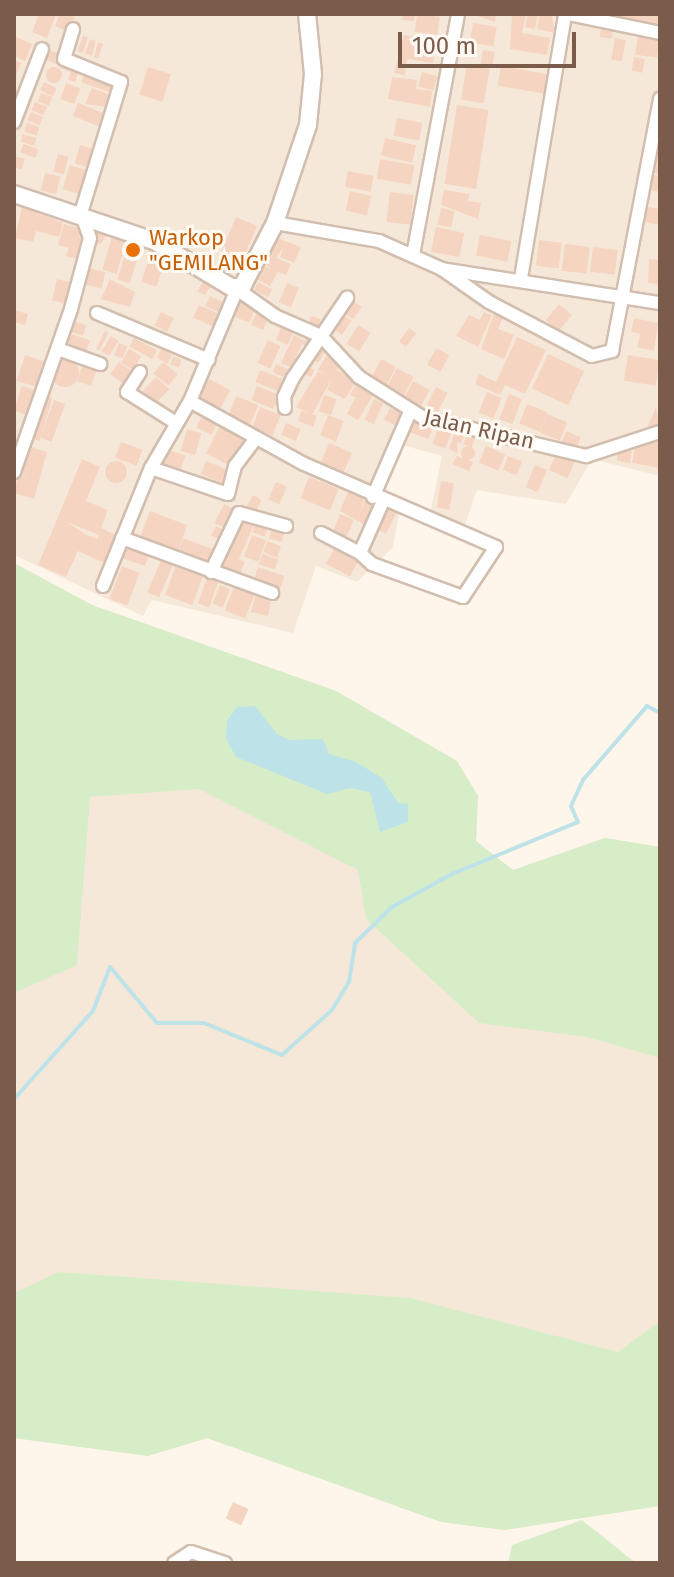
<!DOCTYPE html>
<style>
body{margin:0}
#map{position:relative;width:674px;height:1577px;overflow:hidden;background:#fef6eb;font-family:"Fira Sans",sans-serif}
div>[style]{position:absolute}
.residential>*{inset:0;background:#f6e8d9}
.green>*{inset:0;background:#d7edc7}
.water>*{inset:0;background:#bde3e9}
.stream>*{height:4px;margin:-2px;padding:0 2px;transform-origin:2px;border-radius:2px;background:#bde3e9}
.building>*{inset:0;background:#f5d5c1;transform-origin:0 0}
.round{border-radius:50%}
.roads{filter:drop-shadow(2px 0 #d2beaf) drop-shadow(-2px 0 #d2beaf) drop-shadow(0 2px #d2beaf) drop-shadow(0 -2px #d2beaf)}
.street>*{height:12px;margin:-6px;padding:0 6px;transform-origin:6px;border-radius:6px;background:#fff}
.secondary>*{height:16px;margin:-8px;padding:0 8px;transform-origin:8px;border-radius:8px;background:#fff}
.dots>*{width:22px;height:22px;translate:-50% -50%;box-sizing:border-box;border:4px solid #fffaf3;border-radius:50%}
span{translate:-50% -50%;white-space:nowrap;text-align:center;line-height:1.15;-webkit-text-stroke:6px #fffaf3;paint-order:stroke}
.food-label{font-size:22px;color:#c56008}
.left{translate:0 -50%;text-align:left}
.street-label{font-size:22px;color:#7b5c4b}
.frame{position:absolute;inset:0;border:16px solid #7b5c4b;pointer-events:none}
.scale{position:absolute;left:398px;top:32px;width:178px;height:36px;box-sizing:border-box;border:4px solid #7b5c4b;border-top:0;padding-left:10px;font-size:24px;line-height:28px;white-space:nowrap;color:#7b5c4b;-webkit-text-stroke:6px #fffaf3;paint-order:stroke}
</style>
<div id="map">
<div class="residential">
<i style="clip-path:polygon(14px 14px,660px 14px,660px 476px,592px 459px,566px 504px,477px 490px,463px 530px,428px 523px,442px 456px,402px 445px,380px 497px,401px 504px,393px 547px,357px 582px,316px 566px,293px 633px,152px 600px,143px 616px,14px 555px)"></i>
<i style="clip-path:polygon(14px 563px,92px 605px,336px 691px,457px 761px,478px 796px,476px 841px,513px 870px,605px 838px,660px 847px,660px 1506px,504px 1530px,441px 1522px,207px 1438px,148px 1456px,14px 1438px)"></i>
</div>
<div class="green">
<i style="clip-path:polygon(14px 563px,92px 605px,336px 691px,457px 761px,478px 796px,476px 841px,513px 870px,605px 838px,660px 847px,660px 1058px,587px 1037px,479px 1023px,366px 919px,358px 870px,199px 789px,90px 797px,77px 965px,14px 993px)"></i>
<i style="clip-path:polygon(59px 1272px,410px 1298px,618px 1352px,660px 1321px,660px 1506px,504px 1530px,441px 1522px,207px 1438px,148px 1456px,14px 1438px,14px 1293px)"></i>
<i style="clip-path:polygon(582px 1520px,636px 1563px,508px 1563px,512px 1545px)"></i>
</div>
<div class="water">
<i style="clip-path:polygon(255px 706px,277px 734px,289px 740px,323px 739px,329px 754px,356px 762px,382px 778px,398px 803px,408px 804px,408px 822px,380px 832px,370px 792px,350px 788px,327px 794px,236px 757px,226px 739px,227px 721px,237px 707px)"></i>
</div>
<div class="stream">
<i style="left:14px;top:1099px;width:118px;rotate:-48.1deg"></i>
<i style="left:93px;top:1011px;width:47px;rotate:-68.9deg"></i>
<i style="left:110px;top:967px;width:73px;rotate:50deg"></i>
<i style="left:157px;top:1023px;width:47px"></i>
<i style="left:204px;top:1023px;width:84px;rotate:22.3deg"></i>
<i style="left:282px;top:1055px;width:67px;rotate:-42deg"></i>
<i style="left:332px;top:1010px;width:33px;rotate:-59deg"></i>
<i style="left:349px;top:982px;width:39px;rotate:-81deg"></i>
<i style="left:355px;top:943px;width:52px;rotate:-44.2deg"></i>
<i style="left:392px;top:907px;width:68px;rotate:-28.8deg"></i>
<i style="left:452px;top:874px;width:136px;rotate:-22.4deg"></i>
<i style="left:578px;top:822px;width:17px;rotate:-114deg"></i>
<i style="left:571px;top:806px;width:29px;rotate:-65deg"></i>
<i style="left:583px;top:780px;width:98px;rotate:-49.1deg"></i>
<i style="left:647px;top:706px;width:15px;rotate:28deg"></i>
</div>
<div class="building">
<i style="clip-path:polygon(39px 14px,56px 14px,47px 38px,32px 32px)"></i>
<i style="clip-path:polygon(60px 14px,75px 17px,68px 32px,55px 26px)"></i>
<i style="clip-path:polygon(403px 14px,416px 14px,414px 21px,402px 20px)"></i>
<i style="left:417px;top:14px;width:23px;height:18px;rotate:7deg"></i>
<i style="clip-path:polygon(472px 14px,496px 14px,495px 22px)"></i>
<i style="clip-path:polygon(512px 14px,526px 14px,522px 33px,550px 38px,547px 55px,510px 49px)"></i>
<i style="clip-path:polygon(528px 14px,538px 14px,535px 29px,525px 27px)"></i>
<i style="clip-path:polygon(540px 14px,551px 14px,555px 33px,537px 29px)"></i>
<i style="clip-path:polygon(606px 14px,660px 14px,660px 28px,605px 19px)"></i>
<i style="left:473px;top:23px;width:24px;height:20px;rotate:9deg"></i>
<i style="left:601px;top:29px;width:12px;height:8px;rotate:9deg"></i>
<i style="clip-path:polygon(404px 35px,437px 40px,433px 63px,407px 59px,405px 75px,394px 73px)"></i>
<i style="left:638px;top:35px;width:22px;height:20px;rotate:8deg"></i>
<i style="clip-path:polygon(14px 36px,32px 44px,25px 61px,14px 56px)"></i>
<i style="clip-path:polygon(83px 36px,88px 37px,83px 53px,77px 51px)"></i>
<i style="left:615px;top:38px;width:11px;height:22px;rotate:10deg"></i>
<i style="clip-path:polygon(90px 39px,96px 41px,92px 56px,85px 54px)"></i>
<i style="clip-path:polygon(98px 42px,103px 44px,98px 59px,94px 57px)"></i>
<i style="left:45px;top:48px;width:19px;height:11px;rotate:21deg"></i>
<i style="left:483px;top:50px;width:12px;height:14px;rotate:9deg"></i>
<i style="left:634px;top:57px;width:11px;height:14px;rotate:10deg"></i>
<i style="clip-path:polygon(14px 60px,21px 63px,14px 80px)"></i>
<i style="clip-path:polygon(63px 61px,79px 71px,75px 82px,68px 80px,71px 72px,60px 68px)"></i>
<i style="left:467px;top:65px;width:23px;height:35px;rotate:10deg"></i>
<i style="left:501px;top:66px;width:47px;height:20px;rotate:10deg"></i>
<i style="left:148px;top:67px;width:24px;height:29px;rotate:17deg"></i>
<i class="round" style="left:46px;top:67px;width:16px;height:16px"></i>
<i style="left:85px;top:72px;width:37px;height:11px;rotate:19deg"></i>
<i style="left:422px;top:72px;width:16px;height:15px;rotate:15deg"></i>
<i style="clip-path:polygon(392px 77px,417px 80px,416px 89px,432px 91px,430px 107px,388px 99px)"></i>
<i style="left:44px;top:82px;width:14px;height:9px;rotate:25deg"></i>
<i style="left:66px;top:83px;width:15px;height:17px;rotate:20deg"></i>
<i style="clip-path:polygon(92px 88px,111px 95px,107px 107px,85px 104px)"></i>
<i style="left:41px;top:93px;width:12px;height:9px;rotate:20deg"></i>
<i style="left:35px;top:102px;width:13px;height:9px;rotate:23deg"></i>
<i style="left:78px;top:103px;width:31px;height:14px;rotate:22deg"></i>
<i style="left:457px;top:105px;width:32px;height:80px;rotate:9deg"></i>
<i style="left:31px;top:112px;width:13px;height:9px;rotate:23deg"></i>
<i style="left:397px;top:118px;width:26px;height:18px;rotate:11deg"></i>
<i style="left:27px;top:123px;width:13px;height:9px;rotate:18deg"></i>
<i style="left:23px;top:134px;width:14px;height:8px;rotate:17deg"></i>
<i style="left:385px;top:138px;width:32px;height:18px;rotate:13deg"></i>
<i style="left:23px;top:144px;width:16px;height:9px;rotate:18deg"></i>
<i style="left:80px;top:145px;width:18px;height:19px;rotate:16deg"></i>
<i style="clip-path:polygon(659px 149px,660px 149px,660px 174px,654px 173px)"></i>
<i style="left:58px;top:154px;width:11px;height:18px;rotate:15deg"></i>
<i style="clip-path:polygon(14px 156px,25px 159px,22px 170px,14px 167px)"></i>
<i style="left:380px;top:159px;width:35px;height:20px;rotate:10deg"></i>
<i style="left:70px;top:165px;width:21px;height:25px;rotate:17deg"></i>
<i style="left:348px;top:171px;width:26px;height:16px;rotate:11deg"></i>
<i style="left:45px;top:173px;width:16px;height:18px;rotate:14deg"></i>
<i style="clip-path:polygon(654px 175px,660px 176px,660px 192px,651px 190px)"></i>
<i style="clip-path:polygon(444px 190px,470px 194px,468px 201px,481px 203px,478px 219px,441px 205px)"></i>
<i style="left:350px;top:191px;width:22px;height:20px;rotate:13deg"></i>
<i style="left:390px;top:192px;width:24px;height:30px;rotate:7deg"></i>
<i style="clip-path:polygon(22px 207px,63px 223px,59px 237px,36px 231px,33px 242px,15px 238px)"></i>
<i style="clip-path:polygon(647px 207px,660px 209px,660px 225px,644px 222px)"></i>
<i style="left:441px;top:208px;width:14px;height:17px;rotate:12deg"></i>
<i style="left:236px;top:217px;width:23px;height:40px;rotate:23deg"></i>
<i style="clip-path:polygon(64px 224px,81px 229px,79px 237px,89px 239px,83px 261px,66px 256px,69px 248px,58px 245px)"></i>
<i style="left:436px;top:227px;width:29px;height:25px;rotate:12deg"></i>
<i style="left:98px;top:229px;width:11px;height:11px;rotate:38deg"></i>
<i style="left:480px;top:235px;width:32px;height:21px;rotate:11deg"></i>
<i style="left:112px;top:236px;width:15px;height:35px;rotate:16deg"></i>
<i style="clip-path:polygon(275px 237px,301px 247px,294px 263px,280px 257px,283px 248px,276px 258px,291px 264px,286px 275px,278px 272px,270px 286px,254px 278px,261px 264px,272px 270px,262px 261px)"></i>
<i style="left:539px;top:240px;width:23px;height:26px;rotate:7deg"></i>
<i style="left:565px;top:244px;width:25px;height:27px;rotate:7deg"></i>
<i style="left:128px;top:246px;width:13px;height:35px;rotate:18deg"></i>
<i style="left:593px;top:247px;width:25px;height:25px;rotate:7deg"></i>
<i style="left:150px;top:255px;width:16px;height:28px;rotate:18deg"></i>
<i style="clip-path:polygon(649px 259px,660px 260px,660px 285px,648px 283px)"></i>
<i style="left:84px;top:267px;width:22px;height:17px;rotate:13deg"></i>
<i style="left:57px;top:279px;width:18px;height:22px;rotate:13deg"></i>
<i style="clip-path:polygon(110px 279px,135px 292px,130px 307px,101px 299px)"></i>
<i style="left:204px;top:280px;width:9px;height:13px;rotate:32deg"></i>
<i style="left:258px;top:282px;width:16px;height:9px;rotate:27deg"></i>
<i style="left:287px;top:283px;width:13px;height:21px;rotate:23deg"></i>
<i style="left:210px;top:296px;width:19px;height:11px;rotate:25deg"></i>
<i style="left:350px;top:299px;width:14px;height:15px;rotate:34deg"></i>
<i style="left:241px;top:301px;width:16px;height:17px;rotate:22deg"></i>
<i style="left:559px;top:304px;width:17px;height:21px;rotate:40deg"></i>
<i style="left:199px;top:305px;width:22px;height:14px;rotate:24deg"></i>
<i style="clip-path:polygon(14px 310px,28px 314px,25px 325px,14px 322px)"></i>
<i style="left:257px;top:311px;width:13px;height:15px;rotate:23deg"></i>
<i style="left:161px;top:312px;width:14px;height:15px;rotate:25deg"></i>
<i style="clip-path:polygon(484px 312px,492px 315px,478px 347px,456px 336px,469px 315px,480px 320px)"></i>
<i style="left:340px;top:313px;width:14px;height:17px;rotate:34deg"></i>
<i style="clip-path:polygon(494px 314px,503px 318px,498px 329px,514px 335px,504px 359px,481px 349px)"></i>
<i style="left:311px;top:316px;width:10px;height:9px;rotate:17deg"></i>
<i style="clip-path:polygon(634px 318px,658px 323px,654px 351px,637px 347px,640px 334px,631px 332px)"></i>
<i style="left:73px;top:321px;width:14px;height:11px;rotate:17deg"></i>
<i style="left:283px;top:323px;width:13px;height:18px;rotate:23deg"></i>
<i style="left:358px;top:325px;width:15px;height:22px;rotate:32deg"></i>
<i style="left:409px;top:328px;width:9px;height:17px;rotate:36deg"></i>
<i style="left:105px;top:331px;width:4px;height:20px;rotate:27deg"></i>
<i style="clip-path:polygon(309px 333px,316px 336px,310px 348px,302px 344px,291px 367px,281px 363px,294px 335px,305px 341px)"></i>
<i style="left:71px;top:334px;width:20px;height:15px;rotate:18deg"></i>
<i style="left:111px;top:336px;width:9px;height:18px;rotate:32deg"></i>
<i style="clip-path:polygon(517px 337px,546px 350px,525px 394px,505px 385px,500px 395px,475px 384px,479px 374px,496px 382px)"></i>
<i style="left:134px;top:338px;width:26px;height:10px;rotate:28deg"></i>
<i style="left:268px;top:340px;width:14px;height:25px;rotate:25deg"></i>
<i style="left:119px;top:343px;width:9px;height:13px;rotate:21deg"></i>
<i style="left:318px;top:343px;width:10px;height:17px;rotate:29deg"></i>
<i style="left:436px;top:348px;width:15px;height:19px;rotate:28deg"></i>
<i style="left:129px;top:349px;width:14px;height:16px;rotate:30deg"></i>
<i style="left:162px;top:349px;width:12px;height:10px;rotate:31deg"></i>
<i style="clip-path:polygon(329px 351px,343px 359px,337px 370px,356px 381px,345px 399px,327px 390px,332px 378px,312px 415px,296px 407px,318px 371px,328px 376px,318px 370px)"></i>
<i style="left:548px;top:354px;width:40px;height:38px;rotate:25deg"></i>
<i style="left:25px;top:355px;width:26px;height:27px;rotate:18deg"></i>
<i style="left:628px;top:355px;width:32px;height:26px;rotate:9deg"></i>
<i style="left:173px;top:357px;width:9px;height:8px;rotate:18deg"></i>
<i class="round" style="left:51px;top:359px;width:28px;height:28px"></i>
<i style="left:381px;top:359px;width:17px;height:20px;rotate:28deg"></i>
<i style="left:119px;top:362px;width:17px;height:15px;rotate:36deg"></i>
<i style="left:163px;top:362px;width:19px;height:15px;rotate:39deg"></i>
<i style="left:83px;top:364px;width:15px;height:18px;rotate:20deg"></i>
<i style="left:276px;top:364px;width:15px;height:9px;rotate:23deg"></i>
<i style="left:305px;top:365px;width:11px;height:8px;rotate:27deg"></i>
<i style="left:397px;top:368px;width:19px;height:24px;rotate:28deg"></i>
<i style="left:260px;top:370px;width:30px;height:13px;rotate:21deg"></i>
<i style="left:156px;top:377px;width:18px;height:21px;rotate:43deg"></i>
<i style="left:209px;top:379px;width:24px;height:26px;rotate:28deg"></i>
<i style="left:413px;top:381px;width:19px;height:20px;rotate:28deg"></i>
<i style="clip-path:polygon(357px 382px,375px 392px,358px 420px,347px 414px,355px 398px,363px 401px,350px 395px)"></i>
<i style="left:22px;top:386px;width:18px;height:26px;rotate:19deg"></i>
<i style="left:257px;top:386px;width:24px;height:15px;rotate:22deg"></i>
<i style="left:436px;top:387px;width:13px;height:22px;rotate:27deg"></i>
<i style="left:487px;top:392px;width:16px;height:22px;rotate:22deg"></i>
<i style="left:509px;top:394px;width:14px;height:27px;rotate:21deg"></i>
<i style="left:43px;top:395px;width:10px;height:45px;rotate:17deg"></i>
<i style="left:324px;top:395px;width:13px;height:17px;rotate:18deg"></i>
<i style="left:236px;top:396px;width:24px;height:24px;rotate:22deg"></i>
<i style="left:374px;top:399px;width:10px;height:23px;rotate:24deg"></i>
<i style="left:54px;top:400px;width:12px;height:40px;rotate:20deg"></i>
<i style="left:527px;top:404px;width:22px;height:21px;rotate:22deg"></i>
<i style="left:260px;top:407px;width:22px;height:22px;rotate:21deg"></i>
<i style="clip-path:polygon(656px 407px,660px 428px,647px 428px)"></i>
<i style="left:390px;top:408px;width:17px;height:13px;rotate:28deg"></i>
<i style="clip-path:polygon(301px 411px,317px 416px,313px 427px,298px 421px)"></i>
<i style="left:204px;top:413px;width:17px;height:16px;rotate:28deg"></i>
<i style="left:547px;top:414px;width:22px;height:20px;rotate:22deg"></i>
<i style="left:328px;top:415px;width:17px;height:22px;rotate:21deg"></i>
<i style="left:412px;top:417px;width:23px;height:15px;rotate:20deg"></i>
<i style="left:286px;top:423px;width:16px;height:13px;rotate:22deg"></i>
<i style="left:221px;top:424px;width:27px;height:33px;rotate:27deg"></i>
<i style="left:439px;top:426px;width:14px;height:19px;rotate:21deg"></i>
<i style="clip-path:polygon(456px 428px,466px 431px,461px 443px,457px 442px,458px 453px,449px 449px)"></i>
<i style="left:187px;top:429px;width:15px;height:23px;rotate:16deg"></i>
<i style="left:566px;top:431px;width:16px;height:14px;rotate:22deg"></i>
<i style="left:468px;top:432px;width:9px;height:13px;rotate:21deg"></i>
<i style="clip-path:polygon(647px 437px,660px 440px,660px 468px,632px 463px,636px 441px)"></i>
<i style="left:121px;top:442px;width:23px;height:17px;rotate:20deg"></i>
<i style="left:329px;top:443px;width:25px;height:26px;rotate:23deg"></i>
<i class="round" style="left:461px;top:446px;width:14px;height:14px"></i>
<i style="clip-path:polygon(29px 446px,47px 452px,34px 499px,14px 493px,18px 475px,28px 478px,20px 474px)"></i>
<i style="left:486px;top:446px;width:21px;height:18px;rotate:23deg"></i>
<i style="left:164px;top:448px;width:23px;height:15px;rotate:20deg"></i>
<i style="left:558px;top:450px;width:20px;height:22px;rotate:24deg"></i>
<i style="clip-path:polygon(618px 450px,632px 451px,630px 463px,617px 461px)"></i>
<i style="clip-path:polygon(457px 456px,473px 462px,469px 471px,452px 464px)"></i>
<i style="left:508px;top:456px;width:15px;height:15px;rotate:20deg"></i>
<i style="clip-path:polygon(evenodd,82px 459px,100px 467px,86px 501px,108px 510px,101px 528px,117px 536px,107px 564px,78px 551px,66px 577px,38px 565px,82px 459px,67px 522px,99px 535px,97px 539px,85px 534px,67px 522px)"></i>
<i style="left:206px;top:461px;width:27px;height:14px;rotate:22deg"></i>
<i class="round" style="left:105px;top:461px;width:22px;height:22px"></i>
<i style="left:535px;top:465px;width:13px;height:24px;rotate:23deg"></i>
<i style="left:309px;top:477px;width:32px;height:23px;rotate:22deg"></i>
<i style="left:441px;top:481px;width:13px;height:27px;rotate:9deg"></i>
<i style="left:276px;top:482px;width:12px;height:19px;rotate:24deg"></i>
<i style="clip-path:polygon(348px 492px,364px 499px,360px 512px,366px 498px,381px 505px,370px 528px,340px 511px)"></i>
<i style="left:253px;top:495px;width:10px;height:14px;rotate:29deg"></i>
<i style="left:224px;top:504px;width:16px;height:21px;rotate:27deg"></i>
<i style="left:385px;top:507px;width:13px;height:23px;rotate:27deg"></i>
<i style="left:150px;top:511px;width:40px;height:29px;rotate:21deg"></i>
<i style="clip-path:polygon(242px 514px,256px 520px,239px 559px,245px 562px,239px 577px,217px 568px)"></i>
<i style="left:340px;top:514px;width:15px;height:23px;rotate:23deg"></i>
<i style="left:256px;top:521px;width:13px;height:12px;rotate:18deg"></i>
<i style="left:216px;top:526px;width:11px;height:11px;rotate:27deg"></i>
<i style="left:272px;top:527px;width:13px;height:12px;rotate:13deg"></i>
<i style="left:252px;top:535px;width:15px;height:23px;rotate:20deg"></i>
<i style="left:183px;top:538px;width:35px;height:17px;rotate:20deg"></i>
<i style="left:267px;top:541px;width:15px;height:12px;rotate:20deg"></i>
<i style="clip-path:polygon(126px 544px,149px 554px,145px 566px,121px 558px)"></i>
<i style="left:335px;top:547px;width:27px;height:19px;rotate:28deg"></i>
<i style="left:262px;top:554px;width:17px;height:11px;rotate:17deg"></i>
<i style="left:161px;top:560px;width:13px;height:35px;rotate:23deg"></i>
<i style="left:176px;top:565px;width:29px;height:32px;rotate:20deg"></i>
<i style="left:122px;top:566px;width:19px;height:35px;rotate:21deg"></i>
<i style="left:258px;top:567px;width:28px;height:15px;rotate:19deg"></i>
<i style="left:207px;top:578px;width:12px;height:27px;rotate:20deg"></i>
<i style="left:220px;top:585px;width:11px;height:20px;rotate:22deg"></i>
<i style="left:234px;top:587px;width:22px;height:25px;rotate:22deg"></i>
<i style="clip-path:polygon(255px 596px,271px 602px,268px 616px,251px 612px)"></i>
<i style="left:233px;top:1502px;width:17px;height:18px;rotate:24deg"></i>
</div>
<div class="roads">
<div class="street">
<i style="left:569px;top:14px;width:93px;rotate:11.8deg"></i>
<i style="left:14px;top:122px;width:78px;rotate:-69deg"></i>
<i style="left:275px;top:223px;width:106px;rotate:9.8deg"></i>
<i style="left:379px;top:241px;width:69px;rotate:24deg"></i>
<i style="left:442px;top:269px;width:221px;rotate:8.9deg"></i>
<i style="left:413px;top:255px;width:245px;rotate:-79.4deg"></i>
<i style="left:442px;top:269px;width:57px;rotate:35.1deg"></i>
<i style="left:489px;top:302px;width:116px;rotate:27.7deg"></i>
<i style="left:592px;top:356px;width:21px;rotate:-14deg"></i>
<i style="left:612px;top:351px;width:257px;rotate:-79.2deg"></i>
<i style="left:521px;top:278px;width:268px;rotate:-80.5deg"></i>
<i style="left:97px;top:313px;width:121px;rotate:22.8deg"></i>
<i style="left:58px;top:349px;width:45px;rotate:19.7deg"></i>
<i style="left:140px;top:372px;width:24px;rotate:123deg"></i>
<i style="left:127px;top:392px;width:58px;rotate:32.3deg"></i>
<i style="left:285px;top:408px;width:11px;rotate:-95deg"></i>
<i style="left:284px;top:397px;width:21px;rotate:-65deg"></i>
<i style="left:293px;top:378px;width:97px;rotate:-56deg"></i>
<i style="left:151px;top:468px;width:81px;rotate:18.7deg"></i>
<i style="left:228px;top:494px;width:29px;rotate:-76deg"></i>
<i style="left:235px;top:466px;width:35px;rotate:-53deg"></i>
<i style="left:14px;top:472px;width:173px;rotate:-70.7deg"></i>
<i style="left:71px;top:309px;width:73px;rotate:-75deg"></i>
<i style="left:90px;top:238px;width:27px;rotate:-110deg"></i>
<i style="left:81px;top:213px;width:137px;rotate:-73deg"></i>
<i style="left:121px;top:82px;width:61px;rotate:-158deg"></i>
<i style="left:64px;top:59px;width:31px;rotate:-73deg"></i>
<i style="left:373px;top:497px;width:93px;rotate:-66.5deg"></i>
<i style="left:321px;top:533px;width:44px;rotate:27.1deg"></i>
<i style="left:360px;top:553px;width:57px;rotate:-66.1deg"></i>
<i style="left:122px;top:538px;width:160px;rotate:20.1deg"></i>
<i style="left:360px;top:553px;width:16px;rotate:43deg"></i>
<i style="left:372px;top:564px;width:97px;rotate:19.9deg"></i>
<i style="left:463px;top:597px;width:60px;rotate:-56.6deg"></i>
<i style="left:496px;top:547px;width:209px;rotate:-156.6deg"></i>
<i style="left:304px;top:464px;width:130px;rotate:-151.1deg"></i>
<i style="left:190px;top:401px;width:121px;rotate:-67.2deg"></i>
<i style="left:237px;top:289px;width:47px;rotate:35.4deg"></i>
<i style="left:275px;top:316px;width:50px;rotate:23.5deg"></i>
<i style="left:321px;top:336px;width:56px;rotate:47.2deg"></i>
<i style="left:359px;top:377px;width:75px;rotate:32.4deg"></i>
<i style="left:422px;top:417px;width:169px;rotate:13.4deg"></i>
<i style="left:586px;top:456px;width:78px;rotate:-18deg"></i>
<i style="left:211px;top:572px;width:65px;rotate:-64.6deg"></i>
<i style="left:239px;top:513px;width:49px;rotate:15.5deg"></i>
<i style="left:103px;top:586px;width:127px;rotate:-67.9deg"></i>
<i style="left:151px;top:468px;width:78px;rotate:-59.8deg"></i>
<i style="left:174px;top:1563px;width:20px;rotate:-33deg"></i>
<i style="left:191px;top:1552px;width:36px;rotate:18deg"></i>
</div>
<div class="secondary">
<i style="left:14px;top:194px;width:148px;rotate:18.6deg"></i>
<i style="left:154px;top:241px;width:90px;rotate:30.9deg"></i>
<i style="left:231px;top:287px;width:11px"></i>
<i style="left:242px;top:287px;width:72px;rotate:-62.7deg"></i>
<i style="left:275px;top:223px;width:103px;rotate:-71.4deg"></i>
<i style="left:308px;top:125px;width:51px;rotate:-84.4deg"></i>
<i style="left:313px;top:74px;width:60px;rotate:-95.7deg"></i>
</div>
</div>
<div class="dots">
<i style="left:133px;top:250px;background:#e8710a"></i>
</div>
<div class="food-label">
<span class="left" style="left:149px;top:250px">Warkop<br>"GEMILANG"</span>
</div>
<div class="street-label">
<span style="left:479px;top:429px;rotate:13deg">Jalan Ripan</span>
</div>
<div class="frame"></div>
<div class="scale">100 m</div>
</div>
